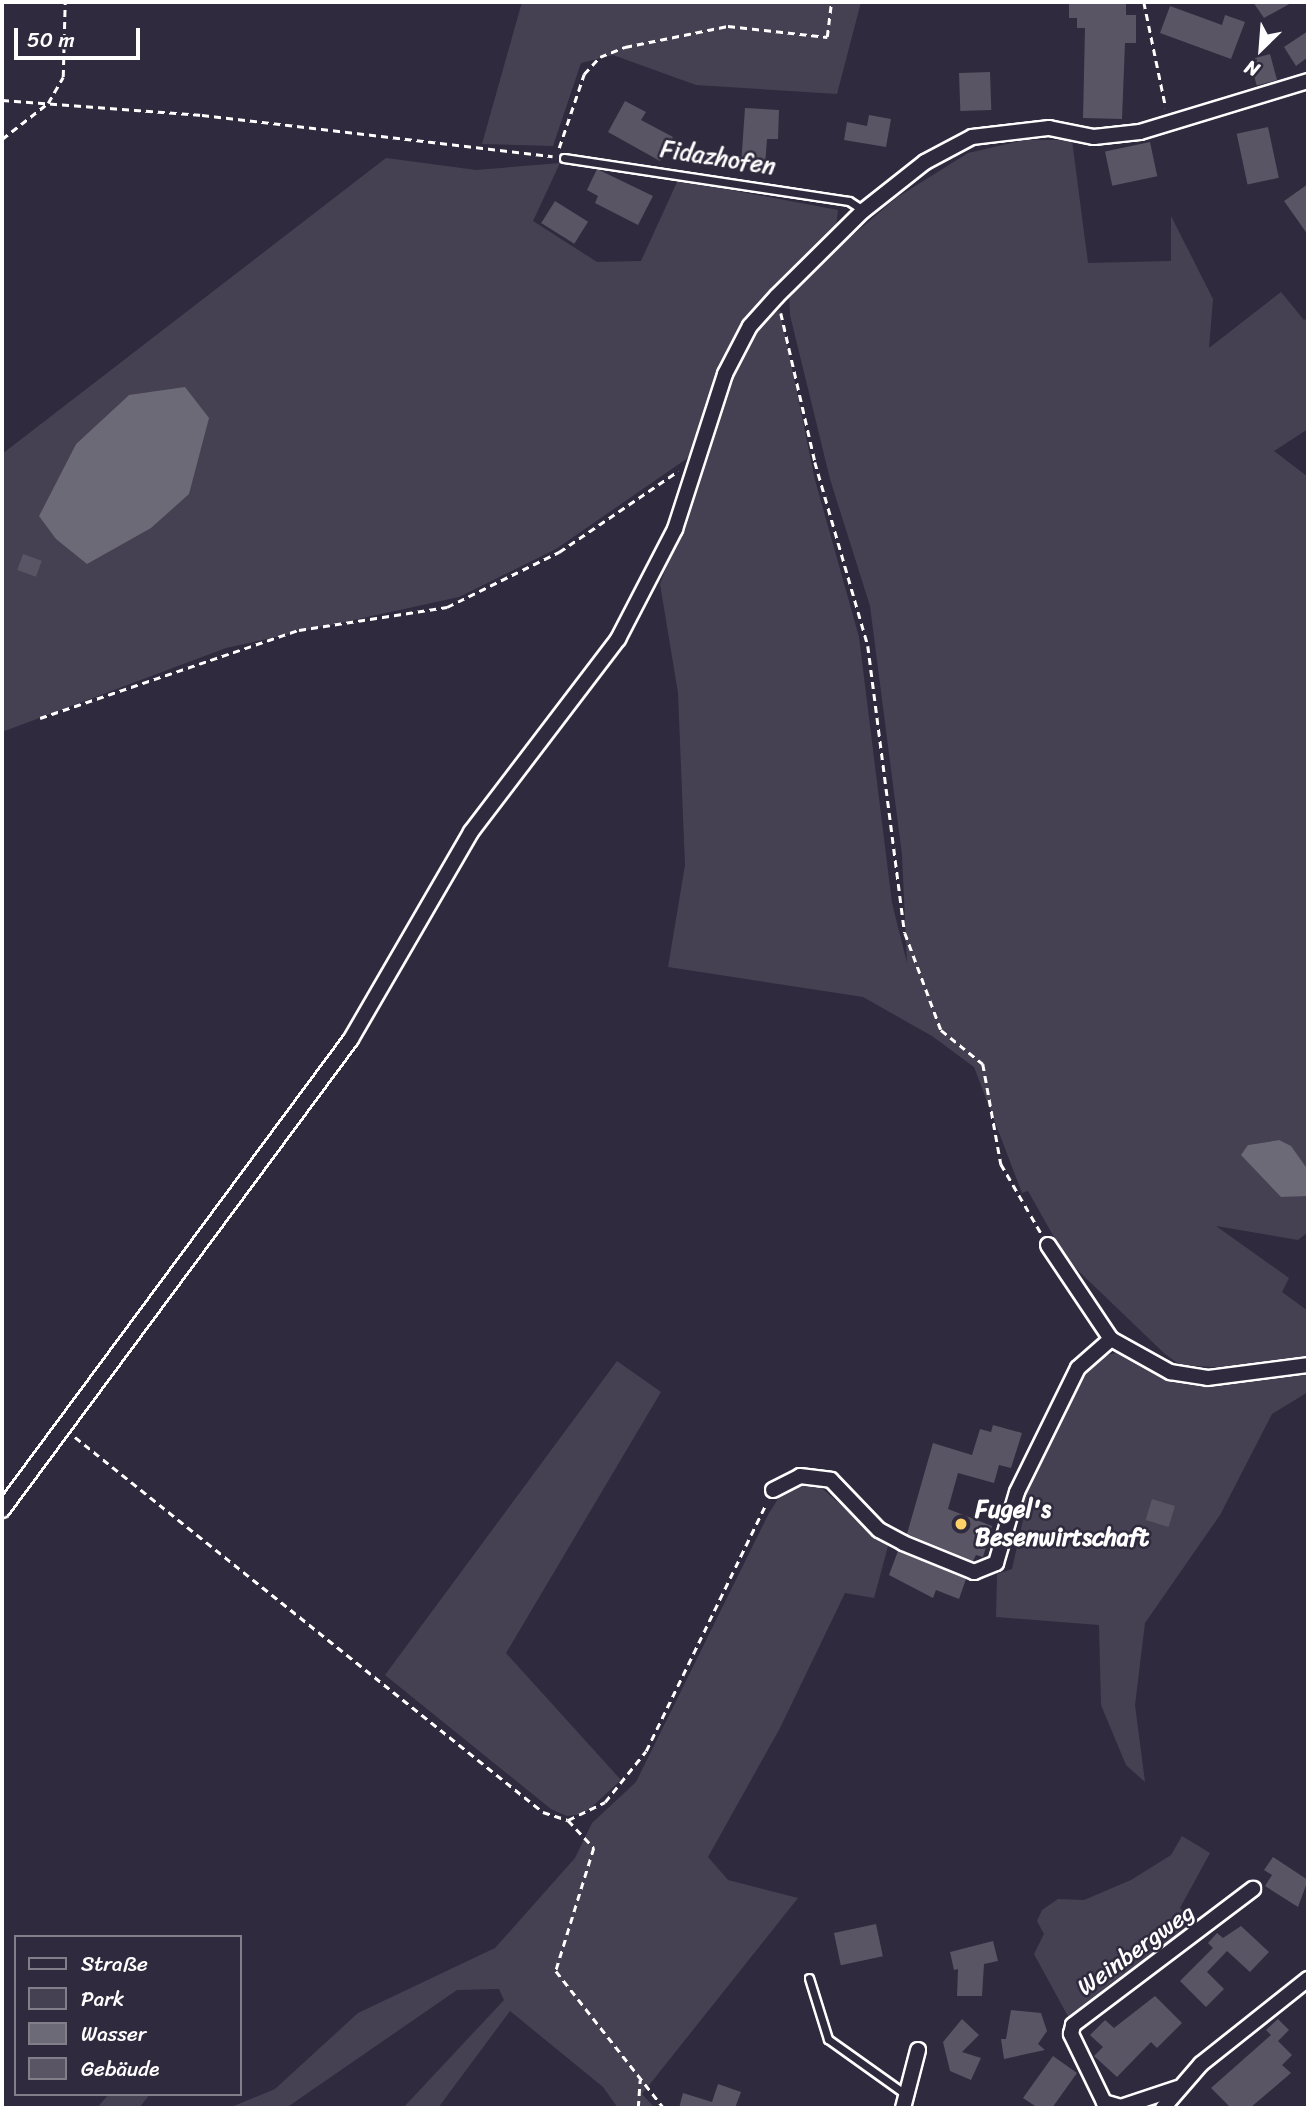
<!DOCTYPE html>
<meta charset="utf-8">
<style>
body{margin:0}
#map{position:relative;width:1310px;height:2110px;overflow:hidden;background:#2f2a3d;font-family:Sriracha,sans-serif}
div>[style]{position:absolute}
.green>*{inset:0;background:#464152}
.water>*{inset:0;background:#6d6a77}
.building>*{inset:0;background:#595564;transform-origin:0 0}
.path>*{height:2.5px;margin-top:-1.25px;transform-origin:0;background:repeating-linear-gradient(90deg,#fff 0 7px,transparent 0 12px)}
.roads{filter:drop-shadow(2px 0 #fff) drop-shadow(-2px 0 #fff) drop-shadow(0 2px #fff) drop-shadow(0 -2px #fff)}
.lane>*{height:7px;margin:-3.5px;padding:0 3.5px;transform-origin:3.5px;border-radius:3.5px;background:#2f2a3d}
.street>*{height:14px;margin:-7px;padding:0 7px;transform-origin:7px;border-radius:7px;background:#2f2a3d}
.dots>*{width:19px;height:19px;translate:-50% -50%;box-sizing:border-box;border:4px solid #2f2a3d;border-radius:50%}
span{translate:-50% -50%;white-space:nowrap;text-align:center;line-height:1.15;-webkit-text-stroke:5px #2f2a3d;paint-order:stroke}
.street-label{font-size:24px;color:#fff}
.poi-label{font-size:24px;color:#fff;font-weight:700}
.left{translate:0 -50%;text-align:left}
.frame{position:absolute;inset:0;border:4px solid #fff;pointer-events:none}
.legend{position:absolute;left:14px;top:1935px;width:228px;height:161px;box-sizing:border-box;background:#2f2a3d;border:2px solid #827f8b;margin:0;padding:9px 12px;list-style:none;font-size:21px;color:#fff}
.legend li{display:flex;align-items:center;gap:14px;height:35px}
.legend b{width:35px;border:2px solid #827f8b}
.north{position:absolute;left:1226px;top:14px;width:70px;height:70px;-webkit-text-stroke:5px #2f2a3d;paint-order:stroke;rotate:205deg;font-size:19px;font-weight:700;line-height:28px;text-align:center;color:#fff}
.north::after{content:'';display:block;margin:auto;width:24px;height:32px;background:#fff;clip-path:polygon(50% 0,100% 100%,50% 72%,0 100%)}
.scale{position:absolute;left:14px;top:28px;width:126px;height:32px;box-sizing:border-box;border:4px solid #fff;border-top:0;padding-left:9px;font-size:21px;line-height:24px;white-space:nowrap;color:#fff;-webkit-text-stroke:5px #2f2a3d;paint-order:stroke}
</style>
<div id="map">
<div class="green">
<i style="clip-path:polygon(522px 2px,861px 2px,837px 94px,696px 85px,613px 55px,581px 63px,553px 146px,482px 144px)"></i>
<i style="clip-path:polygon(evenodd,1025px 140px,1072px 140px,1088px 263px,1171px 261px,1171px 216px,1213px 299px,1209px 348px,1281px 292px,1304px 320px,1308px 318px,1308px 429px,1274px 451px,1308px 477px,1308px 1170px,1279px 1140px,1248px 1145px,1281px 1197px,1308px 1195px,1308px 1232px,1298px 1240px,1216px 1226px,1289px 1278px,1282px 1292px,1308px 1311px,1308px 1357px,1247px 1369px,1180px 1365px,1165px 1354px,1067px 1260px,1028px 1191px,1022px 1193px,974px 1067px,932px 1036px,863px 997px,668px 967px,685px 865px,678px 693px,660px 584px,708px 453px,692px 455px,556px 549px,459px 597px,226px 648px,2px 732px,2px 454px,386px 158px,476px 170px,560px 163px,533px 221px,597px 262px,641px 261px,678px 180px,838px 210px,836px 227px,776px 287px,746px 326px,744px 352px,764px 318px,780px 310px,815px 480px,859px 637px,892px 903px,907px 963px,902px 855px,870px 606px,830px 479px,790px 315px,789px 290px,896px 198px,968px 153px,1025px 140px,129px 395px,39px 516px,76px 444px,129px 395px)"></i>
<i style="clip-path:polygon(1123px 1351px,1169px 1380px,1213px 1384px,1308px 1371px,1308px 1392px,1272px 1414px,1220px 1515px,1145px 1623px,1135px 1705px,1145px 1782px,1126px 1765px,1101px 1705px,1099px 1625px,996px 1617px,997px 1574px,1012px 1569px,1023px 1520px,1017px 1492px,1096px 1358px)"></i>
<i style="clip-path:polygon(617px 1361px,661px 1392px,506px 1653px,621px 1780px,584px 1814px,567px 1816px,551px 1809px,385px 1675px)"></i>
<i style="clip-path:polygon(801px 1482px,816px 1483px,888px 1546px,874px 1598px,845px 1593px,780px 1728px,708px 1857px,728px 1880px,798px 1898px,642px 2094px,655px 2108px,618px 2108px,603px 2087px,510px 2011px,438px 2108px,403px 2108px,504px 2000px,499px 1989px,457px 1990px,286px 2108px,229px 2108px,275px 2089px,358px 2013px,495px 1948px,575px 1858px,592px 1823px,636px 1782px,769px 1513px,783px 1491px)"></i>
<i style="clip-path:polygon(1182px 1836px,1210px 1853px,1180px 1908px,1198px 1922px,1109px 1985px,1070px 2020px,1034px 1954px,1044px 1934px,1037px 1921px,1042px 1910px,1058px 1899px,1084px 1900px,1131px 1880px,1171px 1855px)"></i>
<i style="clip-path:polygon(109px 2094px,150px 2094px,139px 2108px,97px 2108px)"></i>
</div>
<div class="water">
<i style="clip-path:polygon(185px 387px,209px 418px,189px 494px,151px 528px,87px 564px,56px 539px,39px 516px,76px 444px,129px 395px)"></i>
<i style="clip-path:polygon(1279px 1140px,1291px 1146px,1308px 1170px,1308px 1196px,1281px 1197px,1241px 1155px,1248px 1145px)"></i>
</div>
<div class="building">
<i style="clip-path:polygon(1069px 2px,1126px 2px,1126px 15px,1136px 15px,1136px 43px,1125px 43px,1122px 119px,1083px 118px,1085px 28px,1077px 28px,1077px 18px,1069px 18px)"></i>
<i style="clip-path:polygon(1253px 2px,1293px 2px,1264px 18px)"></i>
<i style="clip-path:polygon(1170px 6px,1222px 25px,1225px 15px,1245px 22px,1231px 59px,1160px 33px)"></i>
<i style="clip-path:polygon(1308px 31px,1308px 57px,1296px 66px,1284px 47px)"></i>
<i style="left:1270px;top:54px;width:27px;height:21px;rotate:75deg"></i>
<i style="left:990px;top:72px;width:38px;height:31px;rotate:88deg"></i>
<i style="clip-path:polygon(625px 101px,646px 112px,641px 120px,673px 137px,660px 161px,608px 132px)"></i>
<i style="clip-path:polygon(745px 108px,779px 110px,778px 139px,767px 139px,765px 166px,741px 165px)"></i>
<i style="clip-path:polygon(869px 115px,891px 119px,886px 147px,844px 140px,847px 122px,867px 126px)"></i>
<i style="left:1268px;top:127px;width:52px;height:32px;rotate:78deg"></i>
<i style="left:1150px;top:142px;width:35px;height:46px;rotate:78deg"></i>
<i style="clip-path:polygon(597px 169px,653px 196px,638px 225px,595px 203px,598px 196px,587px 190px)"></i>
<i style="clip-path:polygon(1308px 184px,1308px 235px,1284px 201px)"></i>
<i style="left:555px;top:201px;width:39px;height:26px;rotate:32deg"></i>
<i style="left:23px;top:554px;width:20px;height:17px;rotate:20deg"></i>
<i style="clip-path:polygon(993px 1425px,1022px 1433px,1011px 1468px,999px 1465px,994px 1483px,958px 1473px,948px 1509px,992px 1526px,983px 1557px,976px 1555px,973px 1561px,907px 1534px,933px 1443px,972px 1455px,980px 1429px,991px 1432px)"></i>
<i style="left:1152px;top:1499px;width:24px;height:22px;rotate:17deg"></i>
<i style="clip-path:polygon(898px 1551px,966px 1579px,959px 1599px,936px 1590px,933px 1598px,889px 1575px)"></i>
<i style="clip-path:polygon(1273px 1857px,1308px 1880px,1298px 1907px,1265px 1886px,1272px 1875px,1264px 1870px)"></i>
<i style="left:876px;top:1924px;width:33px;height:43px;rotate:78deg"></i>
<i style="clip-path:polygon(1241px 1926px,1269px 1952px,1250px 1972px,1227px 1951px,1207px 1972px,1224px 1989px,1206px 2007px,1180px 1981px,1213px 1948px,1208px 1943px,1217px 1933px,1223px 1938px)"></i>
<i style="clip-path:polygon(993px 1941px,998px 1961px,984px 1964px,982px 1996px,957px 1996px,958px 1969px,954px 1970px,950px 1952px)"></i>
<i style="clip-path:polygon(1155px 1996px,1182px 2023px,1157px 2048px,1151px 2042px,1117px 2077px,1094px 2056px,1103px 2047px,1090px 2035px,1105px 2020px,1114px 2028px)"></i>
<i style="clip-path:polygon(1011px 2010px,1041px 2013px,1047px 2031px,1038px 2044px,1045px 2050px,1004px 2059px,1001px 2039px,1006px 2039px)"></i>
<i style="clip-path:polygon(962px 2019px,979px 2035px,962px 2052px,981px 2058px,971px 2080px,950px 2071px,943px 2042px)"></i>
<i style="clip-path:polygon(1278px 2019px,1289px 2030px,1278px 2041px,1292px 2055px,1282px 2065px,1291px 2073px,1250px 2108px,1231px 2108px,1211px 2088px,1271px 2035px,1266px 2030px)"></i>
<i style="clip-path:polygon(1053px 2056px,1077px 2073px,1052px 2108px,1038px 2108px,1023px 2098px)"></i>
<i style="clip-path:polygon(718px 2084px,741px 2092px,735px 2108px,679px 2108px,683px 2093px,712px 2102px)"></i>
</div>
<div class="path">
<i style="left:1144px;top:2px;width:108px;rotate:78.3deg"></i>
<i style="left:2px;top:100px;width:201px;rotate:4.3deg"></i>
<i style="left:202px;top:115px;width:353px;rotate:6.7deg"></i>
<i style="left:2px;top:139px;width:58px;rotate:-38deg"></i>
<i style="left:48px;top:103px;width:30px;rotate:-60deg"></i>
<i style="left:63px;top:77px;width:75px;rotate:-88.5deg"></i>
<i style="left:559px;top:148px;width:78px;rotate:-71.3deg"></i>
<i style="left:584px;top:74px;width:23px;rotate:-47deg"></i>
<i style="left:600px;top:57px;width:27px;rotate:-22deg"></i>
<i style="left:625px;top:47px;width:105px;rotate:-11.5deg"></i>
<i style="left:728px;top:26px;width:100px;rotate:6.3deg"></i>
<i style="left:827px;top:37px;width:35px;rotate:-83deg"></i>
<i style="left:781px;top:313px;width:153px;rotate:77.1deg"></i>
<i style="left:815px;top:462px;width:191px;rotate:73.9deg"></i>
<i style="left:868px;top:646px;width:289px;rotate:82.7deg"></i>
<i style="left:905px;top:933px;width:103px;rotate:69.6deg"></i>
<i style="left:941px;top:1030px;width:54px;rotate:39deg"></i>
<i style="left:983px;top:1064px;width:102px;rotate:79.8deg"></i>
<i style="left:1001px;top:1164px;width:80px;rotate:59.9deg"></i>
<i style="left:40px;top:718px;width:274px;rotate:-18.8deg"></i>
<i style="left:299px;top:630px;width:150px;rotate:-8.8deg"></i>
<i style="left:447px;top:607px;width:125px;rotate:-26.2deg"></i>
<i style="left:559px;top:552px;width:144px;rotate:-34.2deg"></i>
<i style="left:75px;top:1437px;width:600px;rotate:38.7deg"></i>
<i style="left:543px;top:1812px;width:26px;rotate:18deg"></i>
<i style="left:568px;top:1820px;width:41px;rotate:-25.9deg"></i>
<i style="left:605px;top:1802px;width:65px;rotate:-51.2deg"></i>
<i style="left:646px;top:1751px;width:275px;rotate:-64.1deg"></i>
<i style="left:568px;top:1820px;width:38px;rotate:47deg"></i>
<i style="left:594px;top:1848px;width:129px;rotate:107.2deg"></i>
<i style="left:556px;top:1971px;width:174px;rotate:51.8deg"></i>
<i style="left:638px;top:2108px;width:28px;rotate:-86deg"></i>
</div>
<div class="roads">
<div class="lane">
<i style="left:564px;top:158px;width:288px;rotate:8.6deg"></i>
<i style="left:849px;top:201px;width:17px;rotate:33deg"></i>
<i style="left:809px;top:1978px;width:64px;rotate:72.7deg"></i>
<i style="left:828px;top:2039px;width:95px;rotate:35.5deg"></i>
</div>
<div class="street">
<i style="left:1048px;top:1245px;width:113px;rotate:56.2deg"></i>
<i style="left:1111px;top:1339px;width:68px;rotate:29.2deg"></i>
<i style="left:1170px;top:1372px;width:38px;rotate:9deg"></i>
<i style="left:1208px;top:1378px;width:101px;rotate:-7.4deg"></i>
<i style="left:773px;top:1490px;width:30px;rotate:-27deg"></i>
<i style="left:800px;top:1476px;width:31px;rotate:7deg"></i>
<i style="left:831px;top:1480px;width:69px;rotate:46.2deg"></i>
<i style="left:879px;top:1530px;width:27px;rotate:28deg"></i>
<i style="left:903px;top:1543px;width:77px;rotate:22.2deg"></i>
<i style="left:974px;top:1572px;width:24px;rotate:-22deg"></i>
<i style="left:996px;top:1563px;width:74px;rotate:-73.5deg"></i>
<i style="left:1017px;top:1492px;width:138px;rotate:-63.8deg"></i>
<i style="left:1078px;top:1368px;width:44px;rotate:-41.3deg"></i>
<i style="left:2px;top:1510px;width:586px;rotate:-53.46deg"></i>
<i style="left:351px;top:1039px;width:239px;rotate:-59.9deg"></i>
<i style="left:471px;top:832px;width:243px;rotate:-52.7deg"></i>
<i style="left:618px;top:639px;width:124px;rotate:-62.6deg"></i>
<i style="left:675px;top:529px;width:163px;rotate:-72.1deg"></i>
<i style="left:725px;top:374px;width:54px;rotate:-62.5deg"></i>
<i style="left:750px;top:326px;width:40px;rotate:-48deg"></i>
<i style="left:777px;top:296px;width:121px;rotate:-44.7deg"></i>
<i style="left:863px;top:211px;width:79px;rotate:-38.3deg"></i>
<i style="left:925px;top:162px;width:53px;rotate:-28deg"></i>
<i style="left:972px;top:137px;width:78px;rotate:-6.7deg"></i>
<i style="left:1049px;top:128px;width:46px;rotate:11.3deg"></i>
<i style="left:1094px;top:137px;width:46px;rotate:-6.2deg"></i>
<i style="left:1140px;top:132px;width:176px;rotate:-16.9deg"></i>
<i style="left:1178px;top:2088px;width:60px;rotate:161.6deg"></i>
<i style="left:1121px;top:2107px;width:18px;rotate:-164deg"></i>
<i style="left:1104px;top:2102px;width:76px;rotate:-115.9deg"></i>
<i style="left:1071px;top:2034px;width:9px;rotate:-77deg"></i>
<i style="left:1073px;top:2025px;width:226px;rotate:-37.1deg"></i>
<i style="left:903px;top:2108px;width:60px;rotate:-75.5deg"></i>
<i style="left:1163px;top:2108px;width:58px;rotate:-49.2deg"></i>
<i style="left:1201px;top:2064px;width:137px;rotate:-38.5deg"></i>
</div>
</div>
<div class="dots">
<i style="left:961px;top:1524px;background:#ffd166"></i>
</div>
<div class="street-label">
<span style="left:718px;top:158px;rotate:9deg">Fidazhofen</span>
<span style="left:1136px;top:1950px;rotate:-36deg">Weinbergweg</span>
</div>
<div class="poi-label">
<span class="left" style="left:975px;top:1524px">Fugel's<br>Besenwirtschaft</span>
</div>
<div class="frame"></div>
<ul class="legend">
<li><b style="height:9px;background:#2f2a3d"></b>Straße</li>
<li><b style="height:19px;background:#464152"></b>Park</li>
<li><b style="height:19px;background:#6d6a77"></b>Wasser</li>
<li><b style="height:19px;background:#595564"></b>Gebäude</li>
</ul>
<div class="north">N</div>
<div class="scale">50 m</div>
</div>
